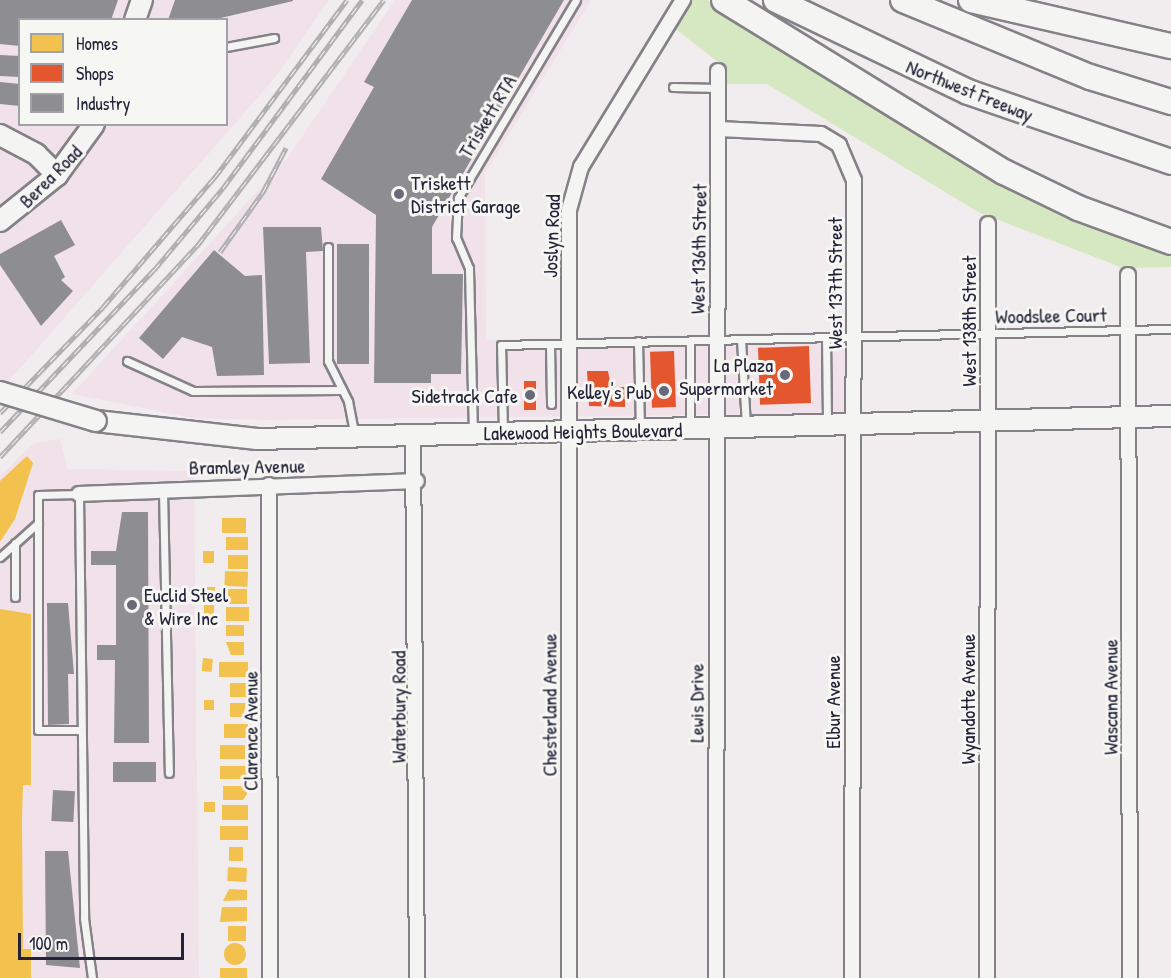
<!DOCTYPE html>
<style>
body{margin:0}
#map{position:relative;width:1171px;height:978px;overflow:hidden;background:#f1eced;font-family:"Patrick Hand",sans-serif}
div>[style]{position:absolute}
.built>*{inset:0;background:#f1e2e9}
.green>*{inset:0;background:#d6e8c2}
.homes>*{inset:0;background:#f2c14e;transform-origin:0 0}
.round{border-radius:50%}
.shops>*{inset:0;background:#e4572e;transform-origin:0 0}
.industry>*{inset:0;background:#8d8d92;transform-origin:0 0}
.roads{filter:drop-shadow(2px 0 #848187) drop-shadow(-2px 0 #848187) drop-shadow(0 2px #848187) drop-shadow(0 -2px #848187)}
.lane>*{height:7px;margin:-3.5px;padding:0 3.5px;transform-origin:3.5px;border-radius:3.5px;background:#f4f4f2}
.street>*{height:14px;margin:-7px;padding:0 7px;transform-origin:7px;border-radius:7px;background:#f4f4f2}
.secondary>*{height:20px;margin:-10px;padding:0 10px;transform-origin:10px;border-radius:10px;background:#f4f4f2}
.highway>*{height:24px;margin:-12px;padding:0 12px;transform-origin:12px;border-radius:12px;background:#f4f4f2}
.rail>*{height:5px;margin-top:-2.5px;transform-origin:0;background:repeating-linear-gradient(90deg,#f6f6f2 0 9px,#b0afb1 0 18px);box-sizing:border-box;border-block:2px solid #b0afb1}
.bridges{filter:drop-shadow(2px 0 #848187) drop-shadow(-2px 0 #848187) drop-shadow(0 2px #848187) drop-shadow(0 -2px #848187)}
.secondary-bridge>*{height:20px;margin:-10px;padding:0 10px;transform-origin:10px;border-radius:10px;background:#f4f4f2}
.dots>*{width:16px;height:16px;translate:-50% -50%;box-sizing:border-box;border:3px solid #f6f6f2;border-radius:50%}
span{translate:-50% -50%;white-space:nowrap;text-align:center;line-height:1.15;-webkit-text-stroke:6px #f6f6f2;paint-order:stroke}
.street-label{font-size:20px;color:#22223b}
.poi-label{font-size:20px;color:#22223b}
.left{translate:0 -50%;text-align:left}
.right{translate:-100% -50%;text-align:right}
.legend{position:absolute;left:18px;top:18px;width:210px;height:108px;box-sizing:border-box;background:#f6f6f2;border:2px solid #a1a1a9;margin:0;padding:8px 10px;list-style:none;font-size:18px;color:#22223b}
.legend li{display:flex;align-items:center;gap:12px;height:30px}
.legend b{width:30px;border:2px solid #a1a1a9}
.scale{position:absolute;left:18px;top:933px;width:166px;height:27px;box-sizing:border-box;border:3px solid #22223b;border-top:0;padding-left:8px;font-size:18px;line-height:21px;white-space:nowrap;color:#22223b;-webkit-text-stroke:4px #f6f6f2;paint-order:stroke}
</style>
<div id="map">
<div class="built">
<i style="clip-path:polygon(evenodd,0 0,329px 0,274px 79px,0 391px,0 0,20px 20px,226px 20px,226px 124px,20px 124px,20px 20px)"></i>
<i style="clip-path:polygon(395px 0,591px 0,485px 173px,486px 340px,848px 331px,847px 413px,264px 420px,193px 418px,72px 394px,286px 160px)"></i>
<i style="clip-path:polygon(60px 439px,68px 469px,194px 471px,199px 978px,0 978px,0 476px,34px 443px)"></i>
</div>
<div class="green">
<i style="clip-path:polygon(689px 0,707px 0,977px 172px,1046px 208px,1171px 255px,1171px 267px,1123px 268px,978px 212px,767px 84px,727px 84px,727px 69px,673px 27px)"></i>
</div>
<div class="homes">
<i style="clip-path:polygon(27px 456px,33px 463px,15px 519px,0 542px,0 481px)"></i>
<i style="left:222px;top:518px;width:24px;height:15px"></i>
<i style="left:226px;top:537px;width:22px;height:13px"></i>
<i style="left:203px;top:551px;width:11px;height:12px"></i>
<i style="left:228px;top:555px;width:20px;height:14px"></i>
<i style="left:225px;top:571px;width:23px;height:15px;rotate:2deg"></i>
<i style="left:204px;top:587px;width:11px;height:10px"></i>
<i style="left:226px;top:589px;width:21px;height:15px"></i>
<i style="left:204px;top:605px;width:10px;height:17px"></i>
<i style="left:226px;top:607px;width:23px;height:14px"></i>
<i style="clip-path:polygon(0 609px,31px 614px,31px 785px,23px 785px,22px 819px,23px 949px,31px 949px,31px 978px,0 978px)"></i>
<i style="left:226px;top:625px;width:18px;height:11px"></i>
<i style="clip-path:polygon(226px 642px,244px 642px,244px 655px,231px 655px)"></i>
<i style="left:203px;top:658px;width:10px;height:13px;rotate:6deg"></i>
<i style="left:219px;top:662px;width:29px;height:15px"></i>
<i style="left:230px;top:683px;width:18px;height:14px"></i>
<i style="left:204px;top:700px;width:10px;height:10px"></i>
<i style="clip-path:polygon(230px 703px,246px 703px,243px 717px,230px 717px)"></i>
<i style="left:224px;top:724px;width:24px;height:14px"></i>
<i style="left:220px;top:745px;width:25px;height:14px"></i>
<i style="left:220px;top:766px;width:28px;height:13px"></i>
<i style="clip-path:polygon(223px 786px,247px 786px,247px 794px,243px 800px,223px 800px)"></i>
<i style="left:204px;top:802px;width:11px;height:10px"></i>
<i style="left:222px;top:805px;width:26px;height:15px"></i>
<i style="left:220px;top:826px;width:28px;height:14px"></i>
<i style="left:229px;top:847px;width:14px;height:14px"></i>
<i style="left:228px;top:867px;width:19px;height:14px;rotate:3deg"></i>
<i style="clip-path:polygon(229px 889px,247px 890px,247px 900px,223px 901px)"></i>
<i style="clip-path:polygon(222px 907px,247px 907px,247px 921px,220px 922px)"></i>
<i style="left:228px;top:926px;width:18px;height:15px"></i>
<i class="round" style="left:224px;top:943px;width:22px;height:22px"></i>
<i style="left:220px;top:968px;width:27px;height:10px"></i>
</div>
<div class="shops">
<i style="left:809px;top:346px;width:57px;height:51px;rotate:88deg"></i>
<i style="left:674px;top:351px;width:56px;height:24px;rotate:88deg"></i>
<i style="clip-path:polygon(587px 371px,608px 371px,611px 387px,625px 387px,625px 407px,589px 406px)"></i>
<i style="left:524px;top:381px;width:12px;height:29px"></i>
</div>
<div class="industry">
<i style="clip-path:polygon(0 0,118px 0,111px 20px,20px 20px,20px 46px,0 44px)"></i>
<i style="clip-path:polygon(175px 0,293px 0,293px 1px,212px 20px,168px 20px)"></i>
<i style="clip-path:polygon(412px 0,564px 0,432px 227px,432px 274px,463px 274px,461px 374px,431px 374px,431px 383px,374px 383px,376px 215px,321px 179px,374px 87px,364px 82px)"></i>
<i style="left:0;top:55px;width:20px;height:21px;rotate:3deg"></i>
<i style="clip-path:polygon(0 82px,20px 84px,20px 106px,0 104px)"></i>
<i style="clip-path:polygon(61px 220px,75px 245px,54px 256px,65px 277px,61px 280px,73px 291px,41px 326px,0 265px,0 254px)"></i>
<i style="clip-path:polygon(263px 227px,321px 227px,323px 251px,306px 252px,310px 363px,269px 364px)"></i>
<i style="left:369px;top:244px;width:120px;height:32px;rotate:90deg"></i>
<i style="clip-path:polygon(214px 250px,245px 276px,262px 275px,264px 375px,217px 376px,212px 347px,182px 337px,163px 359px,139px 338px)"></i>
<i style="clip-path:polygon(122px 512px,148px 512px,149px 743px,114px 743px,115px 660px,97px 660px,97px 645px,116px 645px,116px 565px,91px 565px,91px 551px,116px 551px)"></i>
<i style="clip-path:polygon(47px 603px,68px 603px,74px 674px,68px 674px,69px 724px,48px 725px)"></i>
<i style="left:113px;top:762px;width:43px;height:20px"></i>
<i style="left:53px;top:790px;width:22px;height:31px;rotate:3deg"></i>
<i style="clip-path:polygon(45px 851px,68px 851px,80px 968px,46px 965px)"></i>
</div>
<div class="roads">
<div class="lane">
<i style="left:226px;top:47px;width:49px;rotate:-10.6deg"></i>
<i style="left:673px;top:87px;width:45px;rotate:1.3deg"></i>
<i style="left:328px;top:247px;width:114px;rotate:90deg"></i>
<i style="left:328px;top:361px;width:45px;rotate:63.4deg"></i>
<i style="left:348px;top:401px;width:36px;rotate:79deg"></i>
<i style="left:826px;top:337px;width:86px;rotate:89.3deg"></i>
<i style="left:741px;top:339px;width:86px;rotate:86.7deg"></i>
<i style="left:638px;top:341px;width:86px;rotate:88.7deg"></i>
<i style="left:690px;top:341px;width:85px;rotate:90deg"></i>
<i style="left:550px;top:344px;width:60px;rotate:89deg"></i>
<i style="left:127px;top:361px;width:72px;rotate:24.4deg"></i>
<i style="left:193px;top:391px;width:148px;rotate:-0.4deg"></i>
<i style="left:503px;top:431px;width:86px;rotate:-91.3deg"></i>
<i style="left:501px;top:345px;width:670px;rotate:-1.37deg"></i>
<i style="left:473px;top:433px;width:165px;rotate:-91.4deg"></i>
<i style="left:469px;top:268px;width:33px;rotate:-113deg"></i>
<i style="left:456px;top:238px;width:40px;rotate:-87.1deg"></i>
<i style="left:458px;top:198px;width:230px;rotate:-59.2deg"></i>
<i style="left:163px;top:491px;width:282px;rotate:88.8deg"></i>
<i style="left:0;top:557px;width:51px;rotate:-41.8deg"></i>
<i style="left:15px;top:597px;width:54px;rotate:-90deg"></i>
<i style="left:81px;top:730px;width:43px;rotate:180deg"></i>
<i style="left:38px;top:730px;width:235px;rotate:-90deg"></i>
<i style="left:38px;top:495px;width:41px;rotate:-1.4deg"></i>
<i style="left:79px;top:494px;width:424px;rotate:89.3deg"></i>
<i style="left:84px;top:918px;width:61px;rotate:82.4deg"></i>
</div>
<div class="street">
<i style="left:719px;top:129px;width:102px;rotate:2.8deg"></i>
<i style="left:821px;top:134px;width:21px;rotate:31deg"></i>
<i style="left:839px;top:145px;width:38px;rotate:67deg"></i>
<i style="left:854px;top:180px;width:798px;rotate:90.14deg"></i>
<i style="left:1128px;top:275px;width:703px;rotate:89.84deg"></i>
<i style="left:413px;top:436px;width:542px;rotate:89.58deg"></i>
<i style="left:269px;top:485px;width:493px;rotate:89.9deg"></i>
<i style="left:79px;top:494px;width:338px;rotate:-2.2deg"></i>
<i style="left:569px;top:978px;width:768px;rotate:-90deg"></i>
<i style="left:569px;top:210px;width:45px;rotate:-74.4deg"></i>
<i style="left:581px;top:167px;width:196px;rotate:-58.6deg"></i>
<i style="left:716px;top:978px;width:907px;rotate:-89.87deg"></i>
<i style="left:987px;top:978px;width:754px;rotate:-89.92deg"></i>
</div>
<div class="secondary">
<i style="left:135px;top:20px;width:21px;rotate:-71deg"></i>
<i style="left:0;top:135px;width:41px;rotate:27.8deg"></i>
<i style="left:36px;top:154px;width:30px;rotate:45deg"></i>
<i style="left:0;top:221px;width:73px;rotate:-38.9deg"></i>
<i style="left:57px;top:175px;width:63px;rotate:-54deg"></i>
<i style="left:96px;top:421px;width:162px;rotate:6.4deg"></i>
<i style="left:257px;top:439px;width:914px;rotate:-1.44deg"></i>
</div>
<div class="highway">
<i style="left:724px;top:0;width:329px;rotate:31.6deg"></i>
<i style="left:1004px;top:172px;width:82px;rotate:25.9deg"></i>
<i style="left:1078px;top:208px;width:99px;rotate:20.1deg"></i>
<i style="left:776px;top:0;width:213px;rotate:25.6deg"></i>
<i style="left:968px;top:92px;width:215px;rotate:19deg"></i>
<i style="left:903px;top:0;width:202px;rotate:22.4deg"></i>
<i style="left:1090px;top:77px;width:85px;rotate:17.2deg"></i>
<i style="left:971px;top:0;width:205px;rotate:13deg"></i>
</div>
</div>
<div class="rail">
<i style="left:220px;top:252px;width:74px;rotate:-54.4deg"></i>
<i style="left:263px;top:192px;width:50px;rotate:-62.4deg"></i>
<i style="left:0;top:413px;width:148px;rotate:-45.8deg"></i>
<i style="left:103px;top:307px;width:172px;rotate:-49.3deg"></i>
<i style="left:215px;top:177px;width:221px;rotate:-53.3deg"></i>
<i style="left:0;top:432px;width:224px;rotate:-46.5deg"></i>
<i style="left:154px;top:270px;width:107px;rotate:-49.9deg"></i>
<i style="left:223px;top:188px;width:234px;rotate:-53.5deg"></i>
<i style="left:0;top:457px;width:289px;rotate:-47deg"></i>
<i style="left:197px;top:246px;width:309px;rotate:-52.8deg"></i>
</div>
<div class="bridges">
<div class="secondary-bridge">
<i style="left:0;top:392px;width:100px;rotate:16.8deg"></i>
</div>
</div>
<div class="dots">
<i style="left:399px;top:194px;background:#6a6979"></i>
<i style="left:785px;top:375px;background:#6a6979"></i>
<i style="left:664px;top:391px;background:#6a6979"></i>
<i style="left:530px;top:395px;background:#6a6979"></i>
<i style="left:132px;top:605px;background:#6a6979"></i>
</div>
<div class="street-label">
<span style="left:970px;top:90px;rotate:22deg">Northwest Freeway</span>
<span style="left:487px;top:116px;rotate:-59deg">Triskett RTA</span>
<span style="left:50px;top:176px;rotate:-45deg">Berea Road</span>
<span style="left:551px;top:236px;rotate:-88deg">Joslyn Road</span>
<span style="left:698px;top:249px;rotate:-89deg">West 136th Street</span>
<span style="left:834px;top:283px;rotate:-90deg">West 137th Street</span>
<span style="left:1051px;top:315px;rotate:-1deg">Woodslee Court</span>
<span style="left:968px;top:321px;rotate:-90deg">West 138th Street</span>
<span style="left:583px;top:431px;rotate:-1deg">Lakewood Heights Boulevard</span>
<span style="left:247px;top:466px;rotate:-1deg">Bramley Avenue</span>
<span style="left:1110px;top:697px;rotate:-90deg">Wascana Avenue</span>
<span style="left:967px;top:699px;rotate:-90deg">Wyandotte Avenue</span>
<span style="left:832px;top:702px;rotate:-90deg">Elbur Avenue</span>
<span style="left:696px;top:703px;rotate:-90deg">Lewis Drive</span>
<span style="left:549px;top:705px;rotate:-90deg">Chesterland Avenue</span>
<span style="left:398px;top:707px;rotate:-90deg">Waterbury Road</span>
<span style="left:250px;top:731px;rotate:-90deg">Clarence Avenue</span>
</div>
<div class="poi-label">
<span class="left" style="left:411px;top:194px">Triskett<br>District Garage</span>
<span class="right" style="left:773px;top:376px">La Plaza<br>Supermarket</span>
<span class="right" style="left:652px;top:391px">Kelley's Pub</span>
<span class="right" style="left:518px;top:395px">Sidetrack Cafe</span>
<span class="left" style="left:144px;top:606px">Euclid Steel<br>&amp; Wire Inc</span>
</div>
<ul class="legend">
<li><b style="height:16px;background:#f2c14e"></b>Homes</li>
<li><b style="height:16px;background:#e4572e"></b>Shops</li>
<li><b style="height:16px;background:#8d8d92"></b>Industry</li>
</ul>
<div class="scale">100 m</div>
</div>
